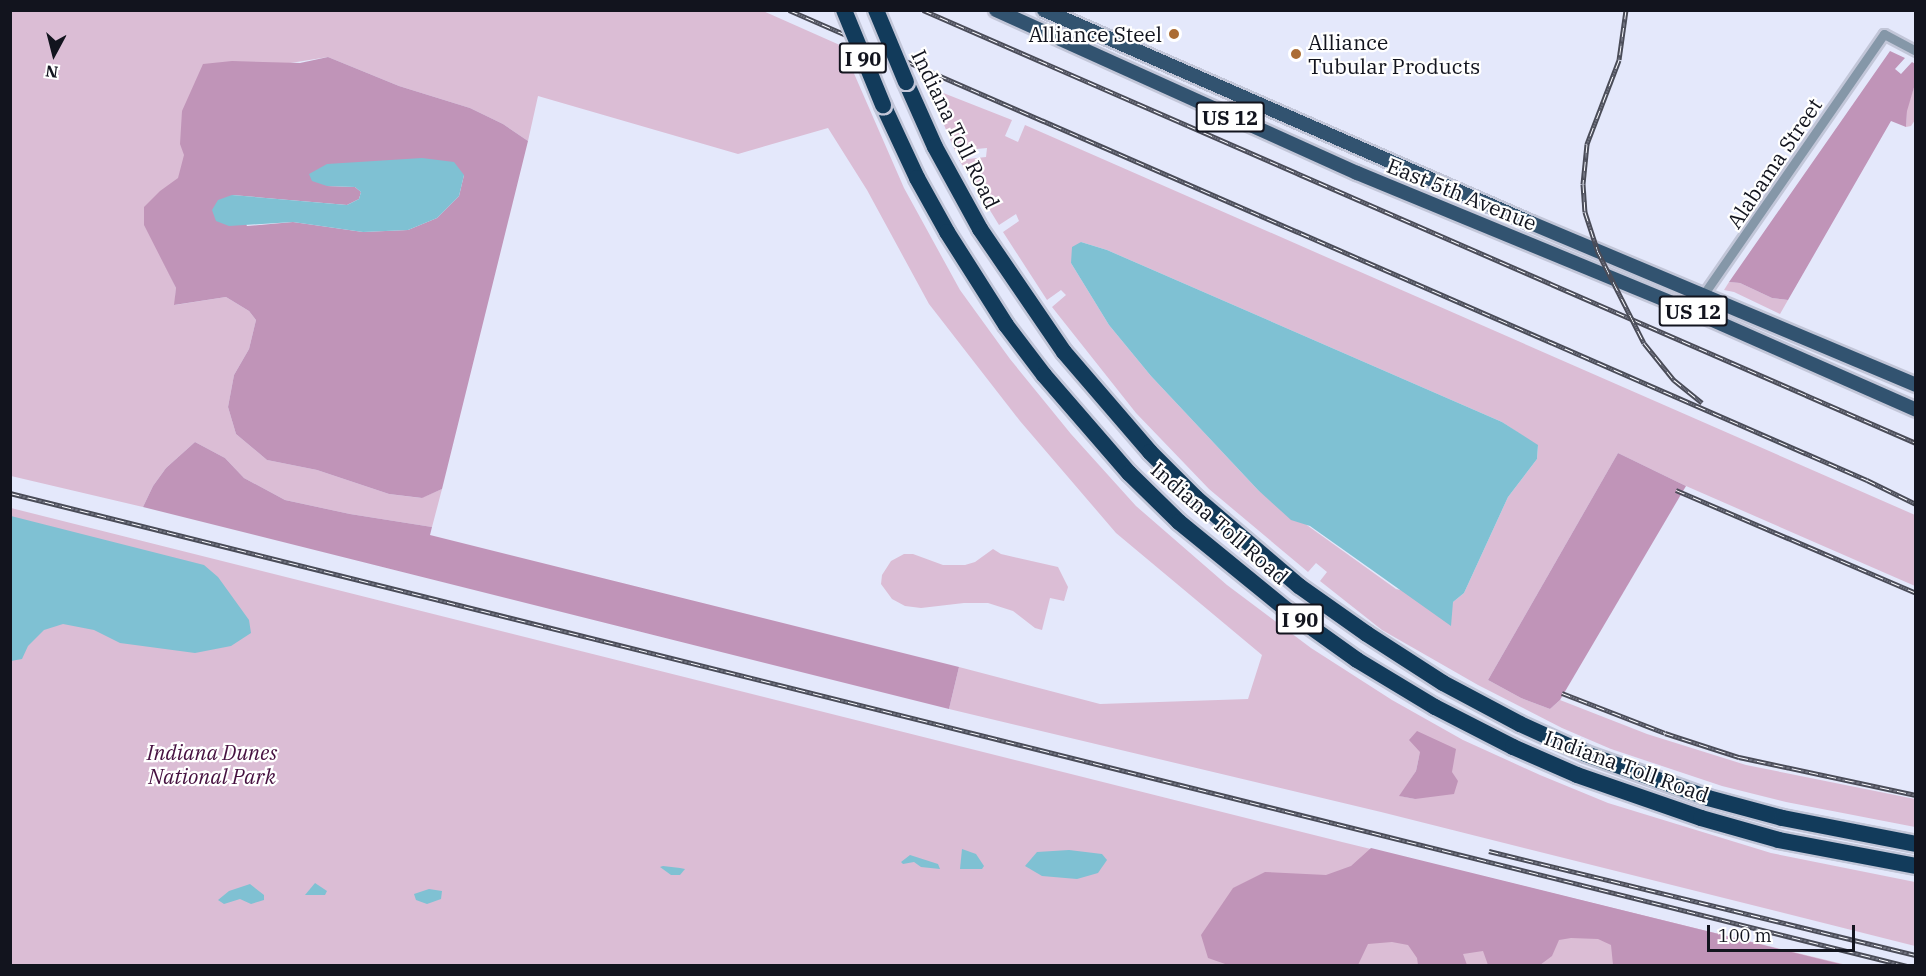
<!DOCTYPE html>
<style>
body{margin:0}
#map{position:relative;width:1926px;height:976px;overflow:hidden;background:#e4e8fb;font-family:"IBM Plex Serif",serif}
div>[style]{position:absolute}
.green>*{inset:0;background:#dbbdd5}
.forest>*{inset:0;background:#c094b8}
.water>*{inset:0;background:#7fc1d3}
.roads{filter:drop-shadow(2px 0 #c2c6d8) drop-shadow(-2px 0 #c2c6d8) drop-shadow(0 2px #c2c6d8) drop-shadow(0 -2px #c2c6d8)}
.street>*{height:9px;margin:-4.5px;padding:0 4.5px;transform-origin:4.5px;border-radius:4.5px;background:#8597a8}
.primary>*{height:14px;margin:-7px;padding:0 7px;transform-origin:7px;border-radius:7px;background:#325370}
.highway>*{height:16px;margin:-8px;padding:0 8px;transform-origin:8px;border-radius:8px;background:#123b5b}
.rail>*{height:5px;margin-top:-2.5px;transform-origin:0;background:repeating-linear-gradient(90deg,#fff 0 9px,#4a4c58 0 18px);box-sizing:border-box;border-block:2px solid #4a4c58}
.bridges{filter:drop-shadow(2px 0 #c2c6d8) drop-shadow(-2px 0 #c2c6d8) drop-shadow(0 2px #c2c6d8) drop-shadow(0 -2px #c2c6d8)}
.highway-bridge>*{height:16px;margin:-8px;padding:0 8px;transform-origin:8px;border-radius:8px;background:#123b5b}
.dots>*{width:16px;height:16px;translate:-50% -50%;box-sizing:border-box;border:3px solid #fff;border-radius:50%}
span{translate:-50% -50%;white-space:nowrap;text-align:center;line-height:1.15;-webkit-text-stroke:4.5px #fff;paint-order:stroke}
.shield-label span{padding:2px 4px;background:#fff;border:2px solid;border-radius:4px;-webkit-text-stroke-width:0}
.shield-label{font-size:20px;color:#12141e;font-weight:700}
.poi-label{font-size:21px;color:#12141e}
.right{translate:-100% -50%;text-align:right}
.left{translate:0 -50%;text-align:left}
.street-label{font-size:21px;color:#12141e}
.park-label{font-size:21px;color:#461140;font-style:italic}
.frame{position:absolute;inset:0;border:12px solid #12141e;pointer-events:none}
.north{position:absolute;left:24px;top:24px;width:60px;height:60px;-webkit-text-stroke:4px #fff;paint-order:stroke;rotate:187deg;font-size:16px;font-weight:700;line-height:24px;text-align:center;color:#12141e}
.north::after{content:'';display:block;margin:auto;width:21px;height:27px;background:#12141e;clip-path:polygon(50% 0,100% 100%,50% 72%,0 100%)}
.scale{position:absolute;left:1707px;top:925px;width:148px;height:27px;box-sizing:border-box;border:3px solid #12141e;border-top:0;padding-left:8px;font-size:18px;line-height:21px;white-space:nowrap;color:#12141e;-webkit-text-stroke:4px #fff;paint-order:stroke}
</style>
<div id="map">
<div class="green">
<i style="clip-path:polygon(evenodd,761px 10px,842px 46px,904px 188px,960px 290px,1010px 359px,1071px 434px,1136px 506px,1227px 585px,1311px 648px,1392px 700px,1463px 740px,1540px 775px,1608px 803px,1771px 853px,1915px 882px,1915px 946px,1381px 812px,949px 709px,959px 667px,1100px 704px,1248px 699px,1262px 655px,1116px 533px,1020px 421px,929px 304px,867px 190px,828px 128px,738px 154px,538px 96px,528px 141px,503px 124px,470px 108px,399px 86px,328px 57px,278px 65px,158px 250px,176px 288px,175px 305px,226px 297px,249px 311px,256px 320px,249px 349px,234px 375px,228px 407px,236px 434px,267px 460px,317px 470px,389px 494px,421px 498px,442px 489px,432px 527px,350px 514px,285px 500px,244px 478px,225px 458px,195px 442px,166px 468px,153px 486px,143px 507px,11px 476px,10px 11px,761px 10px,1420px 752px,1415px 799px,1400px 796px,1416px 771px,1420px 752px)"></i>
<i style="clip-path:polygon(1915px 84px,1915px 120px,1911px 126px,1906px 127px,1907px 108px)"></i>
<i style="clip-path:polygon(evenodd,928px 87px,1012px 120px,1005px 136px,1018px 142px,1025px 125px,1915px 515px,1915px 586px,1686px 486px,1618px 453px,1488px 680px,1521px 698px,1550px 709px,1560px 700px,1647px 734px,1746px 765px,1915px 799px,1915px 827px,1786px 802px,1722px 786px,1611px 749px,1562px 728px,1478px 685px,1382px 630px,1320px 581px,1327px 572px,1316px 563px,1308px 572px,1209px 489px,1136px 413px,1052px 307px,1066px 295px,1061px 290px,1047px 300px,1003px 232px,1019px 221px,1016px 214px,999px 225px,959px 160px,986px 157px,987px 148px,955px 151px,928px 87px,1081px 242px,1107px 250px,1502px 422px,1538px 446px,1537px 459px,1508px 497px,1464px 593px,1453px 602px,1396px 589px,1258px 490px,1151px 376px,1109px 325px,1071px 263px,1081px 242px)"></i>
<i style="clip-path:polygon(1729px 282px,1740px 283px,1772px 298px,1788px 300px,1780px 314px,1734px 292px,1724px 290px)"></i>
<i style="clip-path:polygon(11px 508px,1342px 842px,1847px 965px,11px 966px)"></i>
<i style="clip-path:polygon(993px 549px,1001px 554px,1058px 567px,1068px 587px,1064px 601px,1050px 598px,1042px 630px,1035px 628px,1013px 611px,988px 603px,964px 603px,921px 608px,905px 606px,892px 599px,881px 584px,882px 575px,891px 561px,904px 554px,913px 554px,943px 565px,965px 565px,975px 562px)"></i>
</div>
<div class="forest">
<i style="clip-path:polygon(1890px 51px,1905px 58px,1895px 69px,1901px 74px,1912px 62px,1915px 64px,1915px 84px,1907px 111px,1906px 127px,1891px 121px,1788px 300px,1772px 298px,1740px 283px,1729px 282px)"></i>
<i style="clip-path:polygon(evenodd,328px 57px,399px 86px,470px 108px,503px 124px,528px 141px,442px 489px,422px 498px,389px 494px,317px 470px,267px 460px,236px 434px,228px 407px,234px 375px,249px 349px,256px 320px,249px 311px,226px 297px,174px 305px,176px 288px,144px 225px,144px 207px,160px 191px,178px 178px,184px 155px,180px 144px,182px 111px,203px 64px,232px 61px,300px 63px,328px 57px,464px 175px,459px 196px,437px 218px,408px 230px,363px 232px,293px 222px,247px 226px,232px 195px,347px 205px,359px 199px,361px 192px,355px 187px,327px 186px,464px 175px)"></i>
<i style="clip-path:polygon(195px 442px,225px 458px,244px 478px,285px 500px,350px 514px,432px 527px,430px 535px,959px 667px,949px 709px,143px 507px,153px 486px,166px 468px)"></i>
<i style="clip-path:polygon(1618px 453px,1686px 486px,1560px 700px,1550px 709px,1521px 698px,1488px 680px)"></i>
<i style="clip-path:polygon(1417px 731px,1456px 749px,1452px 772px,1458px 781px,1454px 794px,1415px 799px,1399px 796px,1416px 771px,1420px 752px,1409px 740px)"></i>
<i style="clip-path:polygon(1371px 848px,1840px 964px,1847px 965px,1613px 965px,1611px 945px,1598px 939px,1571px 938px,1559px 940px,1552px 956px,1540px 965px,1488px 965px,1483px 951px,1463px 954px,1467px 965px,1418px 965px,1417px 958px,1408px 945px,1392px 942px,1368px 944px,1358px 965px,1228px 965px,1208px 958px,1201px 935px,1233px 888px,1265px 872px,1326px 875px,1351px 866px)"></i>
</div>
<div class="water">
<i style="clip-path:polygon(422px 158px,454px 162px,464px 175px,459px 196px,437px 218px,408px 230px,363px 232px,293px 222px,229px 226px,216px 221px,212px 210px,218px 200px,232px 195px,347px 205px,359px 199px,361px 192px,355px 187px,327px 186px,312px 181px,309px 174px,327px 164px)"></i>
<i style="clip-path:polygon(1081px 242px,1107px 250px,1502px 422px,1538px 445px,1537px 459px,1508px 497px,1464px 593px,1453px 602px,1451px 626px,1310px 526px,1291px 520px,1258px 490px,1151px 376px,1109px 325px,1071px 263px,1072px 247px)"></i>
<i style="clip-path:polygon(11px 516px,204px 565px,218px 577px,249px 620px,251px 633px,231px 646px,195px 653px,120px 643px,94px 630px,63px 624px,44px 630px,28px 646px,22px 659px,11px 661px)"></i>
<i style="clip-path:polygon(962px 849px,976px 854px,984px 866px,982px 869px,960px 869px)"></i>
<i style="clip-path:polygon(1069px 850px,1102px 854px,1107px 860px,1098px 873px,1077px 879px,1042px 876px,1025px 866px,1037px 852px)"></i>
<i style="clip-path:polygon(910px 855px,938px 864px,940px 869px,921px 867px,914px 862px,903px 864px,901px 862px)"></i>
<i style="clip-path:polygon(663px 866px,680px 868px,685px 869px,680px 875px,671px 875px,660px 867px)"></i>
<i style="clip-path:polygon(315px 883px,327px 891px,325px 895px,305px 895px)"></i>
<i style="clip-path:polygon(250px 884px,264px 895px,264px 900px,251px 904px,240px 899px,224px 904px,218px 900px,229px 891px)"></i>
<i style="clip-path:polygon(429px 889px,442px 891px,441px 899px,427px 904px,416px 900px,414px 894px)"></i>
</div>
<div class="roads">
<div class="street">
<i style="left:1692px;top:311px;width:337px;rotate:-55.3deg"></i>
<i style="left:1884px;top:34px;width:36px;rotate:28deg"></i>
</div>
<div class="primary">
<i style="left:996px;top:10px;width:396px;rotate:24.3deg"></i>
<i style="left:1357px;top:173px;width:362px;rotate:22.4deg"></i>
<i style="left:1692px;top:311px;width:245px;rotate:23.8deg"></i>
<i style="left:1044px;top:10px;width:532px;rotate:23.62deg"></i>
<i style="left:1531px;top:223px;width:418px;rotate:22.8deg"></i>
</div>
<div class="highway">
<i style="left:906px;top:82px;width:71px;rotate:66deg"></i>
<i style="left:935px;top:147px;width:94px;rotate:61.2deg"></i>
<i style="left:980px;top:229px;width:149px;rotate:55.7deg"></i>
<i style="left:1064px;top:352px;width:132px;rotate:49.3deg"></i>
<i style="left:1150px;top:452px;width:65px;rotate:45deg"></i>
<i style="left:1196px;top:498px;width:135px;rotate:40.5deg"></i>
<i style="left:1299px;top:586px;width:83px;rotate:35.2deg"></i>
<i style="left:1367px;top:634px;width:90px;rotate:32.8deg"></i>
<i style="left:1443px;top:683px;width:87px;rotate:28deg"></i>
<i style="left:1520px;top:724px;width:72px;rotate:24.4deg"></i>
<i style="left:1586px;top:754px;width:130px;rotate:19.8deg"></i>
<i style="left:1708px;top:798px;width:77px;rotate:15.1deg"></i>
<i style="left:1782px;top:818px;width:136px;rotate:11deg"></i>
<i style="left:883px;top:105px;width:81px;rotate:65deg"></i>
<i style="left:917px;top:178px;width:62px;rotate:60.9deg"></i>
<i style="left:947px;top:232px;width:110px;rotate:57.6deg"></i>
<i style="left:1006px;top:325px;width:63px;rotate:52.8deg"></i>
<i style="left:1044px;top:375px;width:130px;rotate:49.1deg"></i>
<i style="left:1129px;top:473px;width:70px;rotate:44.4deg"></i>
<i style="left:1179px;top:522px;width:139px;rotate:39.2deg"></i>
<i style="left:1287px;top:610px;width:86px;rotate:35.5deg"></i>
<i style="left:1357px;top:660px;width:91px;rotate:31.1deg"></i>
<i style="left:1435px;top:707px;width:88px;rotate:27.1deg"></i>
<i style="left:1513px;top:747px;width:70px;rotate:23.6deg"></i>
<i style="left:1577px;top:775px;width:131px;rotate:19.1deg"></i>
<i style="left:1701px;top:818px;width:81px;rotate:15.8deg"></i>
<i style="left:1779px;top:840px;width:139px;rotate:10.7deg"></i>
</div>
</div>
<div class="rail">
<i style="left:789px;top:10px;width:1176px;rotate:23.56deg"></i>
<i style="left:1867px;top:480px;width:55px;rotate:26.1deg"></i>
<i style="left:923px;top:10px;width:1083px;rotate:23.56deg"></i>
<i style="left:1626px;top:10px;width:50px;rotate:98deg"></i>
<i style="left:1619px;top:60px;width:90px;rotate:110.9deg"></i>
<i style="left:1587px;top:144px;width:40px;rotate:95.7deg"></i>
<i style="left:1583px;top:184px;width:28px;rotate:86deg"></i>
<i style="left:1585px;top:212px;width:40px;rotate:72deg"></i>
<i style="left:1597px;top:250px;width:104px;rotate:63.2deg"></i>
<i style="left:1644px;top:343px;width:48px;rotate:51deg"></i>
<i style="left:1674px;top:380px;width:36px;rotate:39deg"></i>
<i style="left:1676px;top:490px;width:261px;rotate:23.2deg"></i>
<i style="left:10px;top:493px;width:1955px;rotate:14deg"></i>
<i style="left:1562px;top:693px;width:110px;rotate:21.2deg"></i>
<i style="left:1665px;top:733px;width:78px;rotate:18deg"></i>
<i style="left:1739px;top:757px;width:181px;rotate:12.1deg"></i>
<i style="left:1489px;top:851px;width:439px;rotate:13.7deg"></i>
</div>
<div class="bridges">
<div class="highway-bridge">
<i style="left:844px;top:10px;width:103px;rotate:67.7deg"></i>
<i style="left:876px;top:10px;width:78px;rotate:67.4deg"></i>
</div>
</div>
<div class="dots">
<i style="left:1174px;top:34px;background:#ab6c34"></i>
<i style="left:1296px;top:54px;background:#ab6c34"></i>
</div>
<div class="shield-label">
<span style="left:863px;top:58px">I 90</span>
<span style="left:1230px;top:117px">US 12</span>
<span style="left:1693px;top:311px">US 12</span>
<span style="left:1300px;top:619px">I 90</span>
</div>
<div class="poi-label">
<span class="right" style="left:1162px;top:34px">Alliance Steel</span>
<span class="left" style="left:1308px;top:54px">Alliance<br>Tubular Products</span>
</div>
<div class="street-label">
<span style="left:956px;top:129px;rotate:64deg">Indiana Toll Road</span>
<span style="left:1774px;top:163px;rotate:-56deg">Alabama Street</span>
<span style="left:1462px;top:194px;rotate:22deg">East 5th Avenue</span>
<span style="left:1220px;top:523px;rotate:41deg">Indiana Toll Road</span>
<span style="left:1627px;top:766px;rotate:20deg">Indiana Toll Road</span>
</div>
<div class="park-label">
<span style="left:212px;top:764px">Indiana Dunes<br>National Park</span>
</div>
<div class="frame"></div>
<div class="north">N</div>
<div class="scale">100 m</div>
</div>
